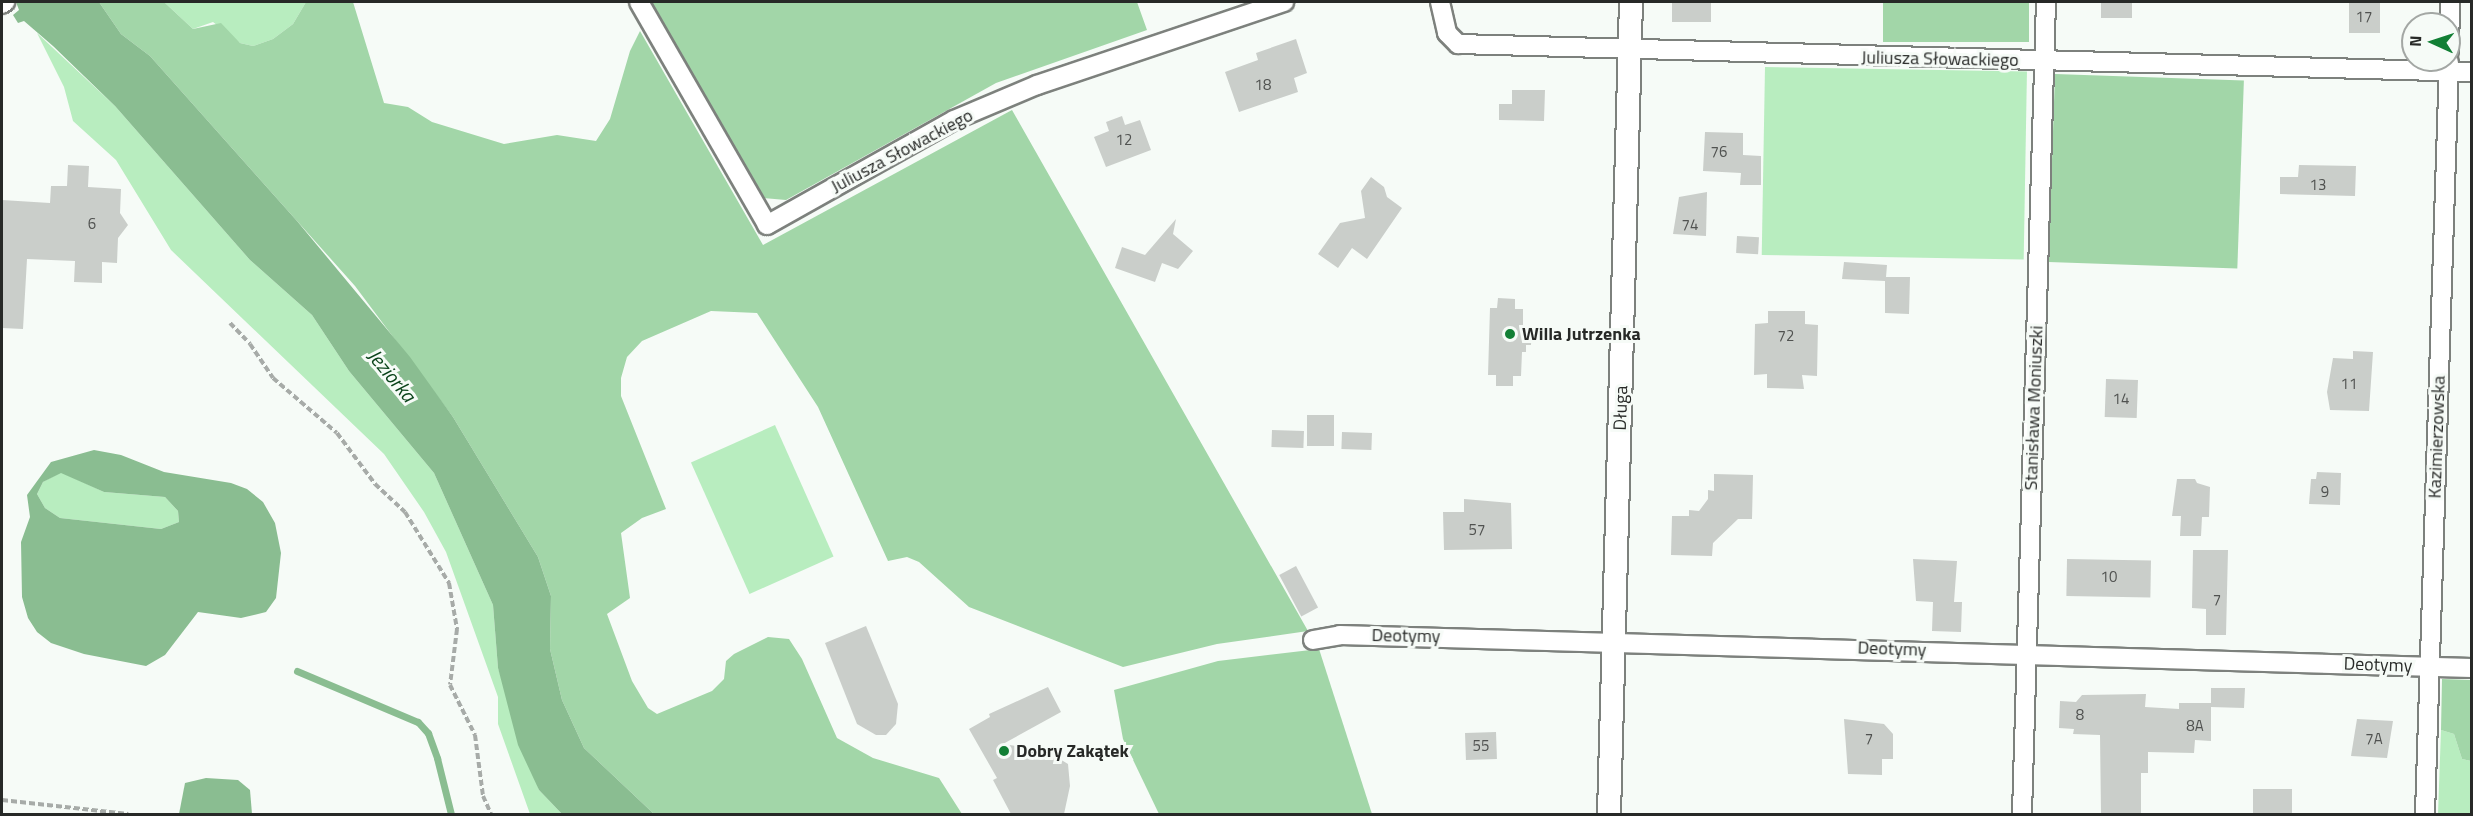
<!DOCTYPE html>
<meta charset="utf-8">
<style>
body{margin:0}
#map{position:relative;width:2473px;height:816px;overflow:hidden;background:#f6fbf7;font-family:"Titillium Web",sans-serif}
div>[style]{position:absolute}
.green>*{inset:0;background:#b8edbf;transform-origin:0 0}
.forest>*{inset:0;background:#a2d6a8;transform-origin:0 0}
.water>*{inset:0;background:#8abd91}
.stream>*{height:7px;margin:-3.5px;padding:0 3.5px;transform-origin:3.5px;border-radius:3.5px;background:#8abd91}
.building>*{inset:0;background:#caceca;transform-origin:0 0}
.path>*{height:4px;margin-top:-2px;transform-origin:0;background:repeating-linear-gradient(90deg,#a7aba8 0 6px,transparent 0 9px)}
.roads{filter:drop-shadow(2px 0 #7d817d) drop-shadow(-2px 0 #7d817d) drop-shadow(0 2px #7d817d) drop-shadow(0 -2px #7d817d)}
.minor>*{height:18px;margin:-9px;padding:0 9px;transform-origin:9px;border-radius:9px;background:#fff}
.tertiary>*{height:22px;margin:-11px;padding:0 11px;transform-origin:11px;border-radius:11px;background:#fff}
.dots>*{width:16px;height:16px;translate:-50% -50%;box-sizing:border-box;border:3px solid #f6fbf7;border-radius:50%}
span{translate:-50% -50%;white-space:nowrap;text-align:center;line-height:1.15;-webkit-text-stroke:6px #f6fbf7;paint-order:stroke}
.number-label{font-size:15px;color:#505250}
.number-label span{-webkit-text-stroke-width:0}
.street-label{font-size:18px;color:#272927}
.poi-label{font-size:18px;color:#272927;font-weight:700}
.left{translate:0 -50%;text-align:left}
.water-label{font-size:20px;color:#0b441b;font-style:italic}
.frame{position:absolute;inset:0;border:3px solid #272927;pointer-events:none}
.north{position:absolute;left:2401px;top:12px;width:60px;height:60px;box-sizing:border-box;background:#f6fbf7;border:2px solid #a3a7a4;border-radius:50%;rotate:273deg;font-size:16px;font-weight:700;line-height:24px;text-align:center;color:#272927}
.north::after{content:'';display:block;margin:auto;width:21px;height:27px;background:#127f35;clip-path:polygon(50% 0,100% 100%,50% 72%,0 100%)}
</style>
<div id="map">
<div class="green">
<i style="clip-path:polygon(164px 2px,306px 2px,293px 24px,273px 39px,253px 46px,240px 43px,213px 22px,193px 29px)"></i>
<i style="clip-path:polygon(37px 33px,115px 106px,250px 260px,312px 315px,349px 371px,434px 473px,493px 605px,498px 668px,539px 790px,562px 814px,530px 814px,498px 724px,498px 697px,446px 552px,424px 512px,384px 454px,171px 250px,116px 160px,73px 121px,64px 87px)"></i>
<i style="left:1765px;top:67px;width:262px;height:188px;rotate:1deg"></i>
<i style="left:775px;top:425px;width:144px;height:92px;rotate:66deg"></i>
<i style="clip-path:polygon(61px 472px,104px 492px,165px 497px,178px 511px,179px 522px,161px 529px,60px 518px,45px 508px,37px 494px,43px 482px)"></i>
<i style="clip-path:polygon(2441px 730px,2454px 734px,2462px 759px,2471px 761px,2472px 814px,2438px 814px)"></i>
</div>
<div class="forest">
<i style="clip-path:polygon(99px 2px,164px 2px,193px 29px,221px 23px,240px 43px,253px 46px,273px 39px,293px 24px,306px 2px,353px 2px,384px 103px,408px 107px,432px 122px,504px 144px,557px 135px,596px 141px,610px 119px,630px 51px,640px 31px,763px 245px,1012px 110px,1308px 631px,1217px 644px,1123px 667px,969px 607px,919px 562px,907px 557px,888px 561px,818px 407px,757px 313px,711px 311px,642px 341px,627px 357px,621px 378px,621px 396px,666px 509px,642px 518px,621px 533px,630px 598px,607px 614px,632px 681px,648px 708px,657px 714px,712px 691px,724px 679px,726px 661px,734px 654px,768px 637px,789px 639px,802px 659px,837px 738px,873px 758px,939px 778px,962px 814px,654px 814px,584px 748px,562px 700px,550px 649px,551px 596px,538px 557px,453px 417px,355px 286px,150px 56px,121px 34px)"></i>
<i style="clip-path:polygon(651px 2px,1137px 2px,1147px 30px,996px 83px,786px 200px,763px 198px)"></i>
<i style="left:1883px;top:2px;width:146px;height:40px"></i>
<i style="left:2055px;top:74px;width:189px;height:188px;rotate:2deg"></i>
<i style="clip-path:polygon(1319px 649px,1372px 814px,1159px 814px,1123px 739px,1114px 690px,1218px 661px)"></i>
<i style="clip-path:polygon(2442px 679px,2471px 680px,2471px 761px,2462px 759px,2454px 734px,2441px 730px)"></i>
</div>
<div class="water">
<i style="clip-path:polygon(16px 2px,99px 2px,121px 34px,150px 56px,297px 221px,410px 357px,453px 417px,538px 557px,551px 596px,550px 649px,562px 700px,584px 748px,654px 814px,562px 814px,539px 790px,518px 745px,498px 668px,493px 605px,434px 473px,349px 371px,312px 315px,250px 260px,115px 106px,53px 46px,24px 21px,18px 23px,13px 15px,19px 10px)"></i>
<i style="clip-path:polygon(evenodd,94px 450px,121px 455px,164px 472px,231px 483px,247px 489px,263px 502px,275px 523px,281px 553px,276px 598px,266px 612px,241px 618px,198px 612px,165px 655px,146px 666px,84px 654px,51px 643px,37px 632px,28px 618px,22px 597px,21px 542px,30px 517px,27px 495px,51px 462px,94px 450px,61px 473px,104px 492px,165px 497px,178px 511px,179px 522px,161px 529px,60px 518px,45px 508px,37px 494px,43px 482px,61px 473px)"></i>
<i style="clip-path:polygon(206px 778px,238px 780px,250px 790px,252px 814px,179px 814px,185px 783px)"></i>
</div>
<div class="stream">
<i style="left:297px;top:671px;width:131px;rotate:22.9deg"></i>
<i style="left:418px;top:722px;width:15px;rotate:48deg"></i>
<i style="left:428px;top:733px;width:27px;rotate:70deg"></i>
<i style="left:437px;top:758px;width:58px;rotate:76deg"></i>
</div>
<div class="building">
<i style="left:1672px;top:2px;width:39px;height:20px"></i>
<i style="left:2101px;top:2px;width:31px;height:16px"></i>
<i style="left:2349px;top:2px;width:31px;height:31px"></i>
<i style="clip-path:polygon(1296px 39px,1307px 73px,1294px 78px,1298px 92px,1239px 112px,1225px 72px,1258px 60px,1256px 53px)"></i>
<i style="clip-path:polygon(1512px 90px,1545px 90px,1544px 121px,1499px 120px,1499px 104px,1512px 104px)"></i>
<i style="clip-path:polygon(1122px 116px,1125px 125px,1140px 120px,1151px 150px,1106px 167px,1094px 137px,1109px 131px,1106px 122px)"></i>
<i style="clip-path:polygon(1705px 132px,1743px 133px,1743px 155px,1761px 156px,1761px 185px,1740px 185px,1741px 173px,1703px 171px)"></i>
<i style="clip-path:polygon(68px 165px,89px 166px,88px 187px,121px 189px,120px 213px,128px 225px,118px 238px,117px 263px,102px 262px,102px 283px,74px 282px,75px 261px,27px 259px,23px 329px,2px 328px,2px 200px,50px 203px,51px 186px,67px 186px)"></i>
<i style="clip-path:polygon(2299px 165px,2356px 166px,2355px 196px,2280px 194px,2280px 177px,2298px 177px)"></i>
<i style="clip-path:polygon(1371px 177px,1384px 187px,1387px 197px,1402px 208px,1367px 259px,1352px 248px,1338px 268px,1318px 254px,1340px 223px,1365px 218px,1361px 191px)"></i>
<i style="clip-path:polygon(1707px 192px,1706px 236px,1673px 234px,1679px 197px)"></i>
<i style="clip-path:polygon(1176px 219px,1173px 234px,1193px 251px,1178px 269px,1162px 263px,1155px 282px,1115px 268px,1122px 247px,1145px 255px)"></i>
<i style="left:1737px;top:236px;width:22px;height:17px;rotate:3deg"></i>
<i style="clip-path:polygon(1844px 262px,1887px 265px,1886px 277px,1910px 277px,1909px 314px,1885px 313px,1885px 281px,1842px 279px)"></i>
<i style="clip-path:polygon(1498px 298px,1515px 299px,1515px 309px,1523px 309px,1523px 325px,1532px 325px,1531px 345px,1526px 345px,1526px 352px,1522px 352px,1521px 376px,1513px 376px,1513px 386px,1496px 386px,1496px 375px,1488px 375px,1490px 308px,1497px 308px)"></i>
<i style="clip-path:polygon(1768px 311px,1805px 311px,1805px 324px,1818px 325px,1817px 376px,1802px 375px,1804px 389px,1767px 388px,1767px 374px,1754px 375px,1755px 324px,1768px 323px)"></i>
<i style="clip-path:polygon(2353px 351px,2373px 352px,2369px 411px,2330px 410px,2327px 392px,2333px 358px,2353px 359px)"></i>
<i style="left:2106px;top:379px;width:32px;height:38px;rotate:2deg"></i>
<i style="left:1307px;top:415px;width:27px;height:31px"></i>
<i style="left:1272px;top:430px;width:32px;height:17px;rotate:2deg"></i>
<i style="left:1342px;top:432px;width:30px;height:17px;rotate:2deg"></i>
<i style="clip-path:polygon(2317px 472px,2341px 473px,2340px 505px,2309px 504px,2311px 479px,2316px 479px)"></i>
<i style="clip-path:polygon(1714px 474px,1753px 475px,1752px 519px,1738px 519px,1713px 543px,1712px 556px,1671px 555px,1672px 516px,1689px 516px,1689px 510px,1699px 511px,1708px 499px,1708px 490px,1714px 491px)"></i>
<i style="clip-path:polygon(2177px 479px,2195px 479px,2197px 483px,2210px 487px,2209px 517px,2202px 517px,2201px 536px,2180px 536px,2181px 516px,2172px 516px)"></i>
<i style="clip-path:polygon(1464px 499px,1511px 503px,1512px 549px,1444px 550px,1443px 512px,1464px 512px)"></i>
<i style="clip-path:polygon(2193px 550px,2228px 550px,2226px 635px,2206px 635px,2206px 609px,2192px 608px)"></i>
<i style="clip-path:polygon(1913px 559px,1957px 561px,1954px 602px,1962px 602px,1961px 632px,1932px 631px,1933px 602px,1916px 601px)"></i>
<i style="left:2067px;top:559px;width:84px;height:37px;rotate:1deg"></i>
<i style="left:1296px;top:566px;width:47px;height:19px;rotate:62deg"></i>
<i style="clip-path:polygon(866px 626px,898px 704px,896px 724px,886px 735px,876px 735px,857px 724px,825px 643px)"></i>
<i style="clip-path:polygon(1048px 687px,1061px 712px,1003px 744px,1045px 750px,1068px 764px,1070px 786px,1064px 814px,1011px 814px,993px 780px,997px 778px,969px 729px,990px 717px,989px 714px)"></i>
<i style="clip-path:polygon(2211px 688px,2245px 688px,2244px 708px,2211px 707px,2211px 741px,2195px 740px,2194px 753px,2148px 752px,2148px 773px,2141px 773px,2141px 814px,2101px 814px,2100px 735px,2073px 734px,2074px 729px,2059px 728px,2060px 701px,2076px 702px,2082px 695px,2146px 694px,2145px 707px,2179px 709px,2179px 703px,2211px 703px)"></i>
<i style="clip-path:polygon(1844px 719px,1884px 724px,1893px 734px,1893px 759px,1882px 759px,1882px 775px,1848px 774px)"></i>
<i style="clip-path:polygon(2357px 719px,2393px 721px,2387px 758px,2351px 756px)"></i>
<i style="left:1496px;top:732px;width:27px;height:31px;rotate:88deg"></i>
<i style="left:2253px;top:789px;width:39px;height:25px"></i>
</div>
<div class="path">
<i style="left:230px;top:323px;width:29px;rotate:46deg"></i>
<i style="left:250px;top:344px;width:41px;rotate:55.9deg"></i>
<i style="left:273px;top:378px;width:84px;rotate:40.7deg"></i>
<i style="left:337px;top:433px;width:64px;rotate:53.3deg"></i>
<i style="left:375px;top:484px;width:41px;rotate:43deg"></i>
<i style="left:405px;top:512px;width:84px;rotate:58.2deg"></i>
<i style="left:449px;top:583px;width:47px;rotate:80.1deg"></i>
<i style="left:457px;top:629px;width:56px;rotate:97.1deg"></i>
<i style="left:450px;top:685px;width:56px;rotate:63.4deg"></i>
<i style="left:475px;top:735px;width:62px;rotate:82.5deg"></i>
<i style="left:483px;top:796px;width:20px;rotate:66deg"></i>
<i style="left:2px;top:800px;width:127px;rotate:6.3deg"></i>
</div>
<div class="roads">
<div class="minor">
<i style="left:639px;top:2px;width:257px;rotate:60.1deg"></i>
<i style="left:767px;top:225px;width:214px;rotate:-29.3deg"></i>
<i style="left:954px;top:120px;width:90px;rotate:-22.9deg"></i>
<i style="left:1037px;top:85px;width:261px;rotate:-18.6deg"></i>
<i style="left:1440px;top:2px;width:32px;rotate:77deg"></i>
<i style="left:1447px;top:33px;width:16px;rotate:45deg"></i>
<i style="left:1458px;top:44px;width:1014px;rotate:1.58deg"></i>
<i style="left:2px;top:4px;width:4px;rotate:-34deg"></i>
<i style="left:2449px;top:51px;width:49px;rotate:-88.8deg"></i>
<i style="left:1313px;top:640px;width:27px;rotate:-10deg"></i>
<i style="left:1340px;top:635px;width:1132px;rotate:1.67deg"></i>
<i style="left:2022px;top:814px;width:812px;rotate:-88.31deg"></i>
<i style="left:2425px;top:814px;width:752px;rotate:-88.17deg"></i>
</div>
<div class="tertiary">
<i style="left:1609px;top:814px;width:812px;rotate:-88.45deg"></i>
</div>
</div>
<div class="dots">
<i style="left:1510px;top:334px;background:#127f35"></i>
<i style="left:1004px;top:751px;background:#127f35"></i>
</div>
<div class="number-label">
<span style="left:2364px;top:17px">17</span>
<span style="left:1263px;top:85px">18</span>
<span style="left:1124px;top:140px">12</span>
<span style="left:1719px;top:152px">76</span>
<span style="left:2318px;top:185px">13</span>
<span style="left:92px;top:224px">6</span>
<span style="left:1690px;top:225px">74</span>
<span style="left:1786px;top:336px">72</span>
<span style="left:2349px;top:384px">11</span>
<span style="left:2121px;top:399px">14</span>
<span style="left:2325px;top:492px">9</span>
<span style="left:1477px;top:530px">57</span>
<span style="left:2109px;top:577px">10</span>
<span style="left:2217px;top:600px">7</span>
<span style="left:2080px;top:715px">8</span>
<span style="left:2195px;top:726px">8A</span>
<span style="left:1869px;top:739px">7</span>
<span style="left:2374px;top:739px">7A</span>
<span style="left:1481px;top:746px">55</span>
</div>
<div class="street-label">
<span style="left:1940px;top:59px;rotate:1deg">Juliusza Słowackiego</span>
<span style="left:902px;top:151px;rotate:-28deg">Juliusza Słowackiego</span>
<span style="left:1621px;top:408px;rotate:-88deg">Długa</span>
<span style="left:2034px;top:408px;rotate:-88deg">Stanisława Moniuszki</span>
<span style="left:2437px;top:437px;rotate:-88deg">Kazimierzowska</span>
<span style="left:1406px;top:636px;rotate:1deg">Deotymy</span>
<span style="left:1892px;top:649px;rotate:2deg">Deotymy</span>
<span style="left:2378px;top:665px;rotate:2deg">Deotymy</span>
</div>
<div class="poi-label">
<span class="left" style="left:1522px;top:334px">Willa Jutrzenka</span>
<span class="left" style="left:1016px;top:751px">Dobry Zakątek</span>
</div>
<div class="water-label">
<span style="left:392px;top:375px;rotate:50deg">Jeziorka</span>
</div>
<div class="frame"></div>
<div class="north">N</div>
</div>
